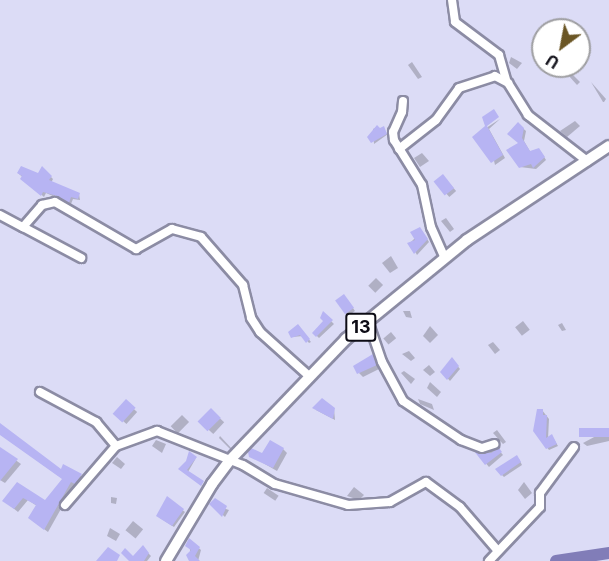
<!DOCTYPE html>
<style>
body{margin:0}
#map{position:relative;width:609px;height:561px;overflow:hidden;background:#dcdcf6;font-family:Inter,sans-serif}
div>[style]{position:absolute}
.shadow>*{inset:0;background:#0003;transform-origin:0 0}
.river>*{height:12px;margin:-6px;padding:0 6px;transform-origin:6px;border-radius:6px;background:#817db8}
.building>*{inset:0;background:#b7b4f3;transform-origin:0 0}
.roads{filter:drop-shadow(2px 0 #8c8ca4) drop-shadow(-2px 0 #8c8ca4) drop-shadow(0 2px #8c8ca4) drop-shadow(0 -2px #8c8ca4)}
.minor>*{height:8px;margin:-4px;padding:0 4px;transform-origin:4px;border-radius:4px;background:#fff}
.highway>*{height:10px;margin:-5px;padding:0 5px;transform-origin:5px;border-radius:5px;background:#fff}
span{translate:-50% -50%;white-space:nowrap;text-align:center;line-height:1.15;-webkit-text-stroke:5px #fff;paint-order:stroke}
.shield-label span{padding:2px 4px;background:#fff;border:2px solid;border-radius:4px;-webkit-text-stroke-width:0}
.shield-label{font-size:18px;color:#0d0c15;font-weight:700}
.north{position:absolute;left:531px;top:18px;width:60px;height:60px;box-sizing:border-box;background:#fff;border:2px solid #9e9ea1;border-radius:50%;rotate:212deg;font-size:16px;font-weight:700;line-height:24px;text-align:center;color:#0d0c15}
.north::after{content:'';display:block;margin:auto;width:21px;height:27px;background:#6b5625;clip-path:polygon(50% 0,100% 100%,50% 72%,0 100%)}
</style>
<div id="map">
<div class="shadow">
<i style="clip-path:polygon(511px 57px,522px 63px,517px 69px,509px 63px)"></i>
<i style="clip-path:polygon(412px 62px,422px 77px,418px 79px,408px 65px)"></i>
<i style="clip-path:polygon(569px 71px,580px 82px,577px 85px,568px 75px)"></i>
<i style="clip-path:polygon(591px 82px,606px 99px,604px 102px,603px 102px)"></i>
<i style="clip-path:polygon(500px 119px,489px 129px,505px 158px,495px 165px,486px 128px)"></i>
<i style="clip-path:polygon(575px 121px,580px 126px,567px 137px,560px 131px)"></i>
<i style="clip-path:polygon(518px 124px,526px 131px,524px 141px,531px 153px,541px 152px,546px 160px,536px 169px,520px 167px)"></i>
<i style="clip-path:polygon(377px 127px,388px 134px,374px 144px,373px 129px)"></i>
<i style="clip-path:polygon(422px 153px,429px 161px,420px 167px,414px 158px)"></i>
<i style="clip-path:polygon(42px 168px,53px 179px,51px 183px,79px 194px,80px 200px,73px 199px,71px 204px,46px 193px,44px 197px,18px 173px,38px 175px)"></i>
<i style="left:443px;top:176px;width:20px;height:9px;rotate:49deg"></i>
<i style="clip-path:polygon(446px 218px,454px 229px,450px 232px,441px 221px)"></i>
<i style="clip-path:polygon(422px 231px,429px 242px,417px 255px,410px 243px)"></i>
<i style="clip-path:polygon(391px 256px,398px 268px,390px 273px,382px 263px)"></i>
<i style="left:376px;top:278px;width:10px;height:11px;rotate:45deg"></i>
<i style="clip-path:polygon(346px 298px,355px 311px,348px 316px,346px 314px)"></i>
<i style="clip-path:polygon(403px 311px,410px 311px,412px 318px,406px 317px)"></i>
<i style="clip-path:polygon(324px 314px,334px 324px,319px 338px,314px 333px,326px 322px)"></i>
<i style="left:523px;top:321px;width:11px;height:10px;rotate:52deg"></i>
<i style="clip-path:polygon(562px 323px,566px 330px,562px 331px,558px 325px)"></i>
<i style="clip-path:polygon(298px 326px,311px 342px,309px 343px,303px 336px,292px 337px)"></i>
<i style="clip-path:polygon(430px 326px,438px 335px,430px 343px,423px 336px)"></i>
<i style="left:391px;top:332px;width:8px;height:10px;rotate:50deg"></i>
<i style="clip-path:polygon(493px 342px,500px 350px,495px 354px,488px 345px)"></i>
<i style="clip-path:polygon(409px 351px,415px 358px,411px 361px,402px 354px)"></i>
<i style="clip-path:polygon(373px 356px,379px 369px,363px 377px,359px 373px)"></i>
<i style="clip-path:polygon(452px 359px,460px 369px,450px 381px,442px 372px)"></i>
<i style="clip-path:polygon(429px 365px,435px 372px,430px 376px,423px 370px)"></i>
<i style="clip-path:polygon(404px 371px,415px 379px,411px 384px,401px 373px)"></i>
<i style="clip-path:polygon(430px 382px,441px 392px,437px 397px,427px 388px)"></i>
<i style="clip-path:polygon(418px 399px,432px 404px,434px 410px,420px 404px)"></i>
<i style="left:126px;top:402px;width:15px;height:16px;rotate:42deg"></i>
<i style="clip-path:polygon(334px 409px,335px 420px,316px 410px)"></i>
<i style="left:211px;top:410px;width:18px;height:16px;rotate:43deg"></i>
<i style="clip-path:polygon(542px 410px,549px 419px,548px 439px,552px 436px,558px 446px,549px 450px,535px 431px)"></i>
<i style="left:182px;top:415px;width:10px;height:16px;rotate:45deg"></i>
<i style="clip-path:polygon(0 425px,62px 472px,64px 466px,85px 479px,79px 487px,75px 484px,48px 532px,33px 521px,37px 506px,28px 500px,18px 512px,8px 504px,17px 484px,45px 502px,63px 479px,0 434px)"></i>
<i style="clip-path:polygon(609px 429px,609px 441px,587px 446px,583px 443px)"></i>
<i style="clip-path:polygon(497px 430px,506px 442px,503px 444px,493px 433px)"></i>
<i style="clip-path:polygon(220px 436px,233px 450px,232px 451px,219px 438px)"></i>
<i style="clip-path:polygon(156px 440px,166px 444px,162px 453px,152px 446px)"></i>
<i style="clip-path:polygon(0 449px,21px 464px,5px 483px,0 480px)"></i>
<i style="clip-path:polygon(283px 449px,287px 453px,277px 471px,251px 456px)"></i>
<i style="clip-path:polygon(498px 449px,503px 455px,489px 467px,478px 454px)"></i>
<i style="clip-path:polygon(117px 457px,125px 464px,121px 469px,112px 463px)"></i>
<i style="clip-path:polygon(196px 458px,188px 472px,204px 487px,182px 471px)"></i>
<i style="clip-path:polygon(519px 459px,522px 465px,504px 477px,502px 475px)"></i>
<i style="clip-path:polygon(524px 482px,532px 493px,525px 499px,518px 490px)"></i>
<i style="clip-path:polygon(354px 487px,364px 495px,359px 500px,347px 496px)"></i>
<i style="left:267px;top:488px;width:14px;height:6px;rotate:34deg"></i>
<i style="clip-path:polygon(111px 497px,117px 498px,116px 504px,111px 503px)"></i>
<i style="clip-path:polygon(167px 498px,185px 512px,174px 527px,160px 518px)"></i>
<i style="clip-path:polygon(211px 504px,229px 510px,225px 517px)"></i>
<i style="left:133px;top:521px;width:13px;height:12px;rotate:39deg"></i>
<i style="clip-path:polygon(110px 528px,120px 534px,116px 541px,107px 536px)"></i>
<i style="clip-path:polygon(189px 540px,201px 550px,198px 561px,191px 561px)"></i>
<i style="clip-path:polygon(143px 548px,151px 556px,147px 561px,132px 561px)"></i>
</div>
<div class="river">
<i style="left:556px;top:561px;width:54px;rotate:-8.6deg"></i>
</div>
<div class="building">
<i style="clip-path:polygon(494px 109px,499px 117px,487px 126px,503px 155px,491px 163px,472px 137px,485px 126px,482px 117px)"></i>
<i style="clip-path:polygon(518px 122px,524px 128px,522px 138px,530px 151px,539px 148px,545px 157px,533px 168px,531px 164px,519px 168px,506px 150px,518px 143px,507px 134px)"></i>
<i style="clip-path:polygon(377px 125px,380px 128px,384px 126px,387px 134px,371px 143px,367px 137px)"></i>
<i style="clip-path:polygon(21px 166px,38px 173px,42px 166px,52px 176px,49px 180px,80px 193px,78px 199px,71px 197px,69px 203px,57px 196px,43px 192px,41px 196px,20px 179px,22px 176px,17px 173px)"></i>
<i style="left:443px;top:174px;width:18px;height:12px;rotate:52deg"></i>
<i style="clip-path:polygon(420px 227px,428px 239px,414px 254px,407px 243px,415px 240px,410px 232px)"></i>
<i style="left:344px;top:294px;width:17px;height:11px;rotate:54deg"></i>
<i style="clip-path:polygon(323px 311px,333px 320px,316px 337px,312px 333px,323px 321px,320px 318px)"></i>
<i style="clip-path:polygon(298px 324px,310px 339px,306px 343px,300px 335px,291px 338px,288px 332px)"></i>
<i style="clip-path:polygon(373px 354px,377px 365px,357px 374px,353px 366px)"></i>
<i style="clip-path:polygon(452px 357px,459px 366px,447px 380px,440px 372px)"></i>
<i style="clip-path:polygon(322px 398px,335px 408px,333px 419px,312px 408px)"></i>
<i style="left:126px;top:399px;width:13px;height:20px;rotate:42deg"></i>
<i style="left:211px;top:408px;width:14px;height:19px;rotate:45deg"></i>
<i style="clip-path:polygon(537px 409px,543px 409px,543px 415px,547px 415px,546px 438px,552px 434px,557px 444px,546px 449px,533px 431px)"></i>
<i style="clip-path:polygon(0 423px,61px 469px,63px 464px,82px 474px,75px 484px,71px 482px,44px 530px,28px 518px,36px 505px,23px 498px,14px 509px,2px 501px,17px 482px,45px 500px,62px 479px,0 435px)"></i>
<i style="left:609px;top:428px;width:9px;height:30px;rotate:90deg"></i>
<i style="clip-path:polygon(270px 440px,284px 448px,273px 468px,249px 457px,248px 452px,251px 448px,262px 453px)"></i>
<i style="clip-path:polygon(0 447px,18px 459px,0 481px)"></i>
<i style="clip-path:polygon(499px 448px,502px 452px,485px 465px,474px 451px,491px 453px)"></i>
<i style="clip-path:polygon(189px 451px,197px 457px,187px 470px,204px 481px,201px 486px,178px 469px,186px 461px)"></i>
<i style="clip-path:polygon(517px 455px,521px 462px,501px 476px,495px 469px)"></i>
<i style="clip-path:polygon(167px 496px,184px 509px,172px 526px,156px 516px)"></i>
<i style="clip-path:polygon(215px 498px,227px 506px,222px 517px,209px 504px)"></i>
<i style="clip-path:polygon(189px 538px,200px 547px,195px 556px,200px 561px,189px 561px,186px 555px,191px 550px,185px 546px)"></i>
<i style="clip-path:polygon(143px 545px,149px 553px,144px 561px,129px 561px,121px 553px,125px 548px,133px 556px)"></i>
<i style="clip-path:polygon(108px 547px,120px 555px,117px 561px,96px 561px)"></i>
</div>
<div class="roads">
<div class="minor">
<i style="left:452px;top:0;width:22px;rotate:82deg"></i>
<i style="left:455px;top:22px;width:55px;rotate:36.9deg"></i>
<i style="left:499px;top:55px;width:26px;rotate:74deg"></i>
<i style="left:403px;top:101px;width:11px;rotate:95deg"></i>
<i style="left:402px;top:112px;width:22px;rotate:114deg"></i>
<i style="left:393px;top:132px;width:8px;rotate:83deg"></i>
<i style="left:394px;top:140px;width:53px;rotate:58.1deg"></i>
<i style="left:422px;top:185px;width:43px;rotate:77.9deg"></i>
<i style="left:431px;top:227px;width:34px;rotate:66deg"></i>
<i style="left:399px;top:149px;width:47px;rotate:-38.1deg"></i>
<i style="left:436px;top:120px;width:39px;rotate:-54deg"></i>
<i style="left:459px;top:88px;width:38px;rotate:-18deg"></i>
<i style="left:495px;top:76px;width:15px;rotate:28deg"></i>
<i style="left:508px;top:83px;width:38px;rotate:58deg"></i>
<i style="left:528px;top:115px;width:75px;rotate:37.9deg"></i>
<i style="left:0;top:215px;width:26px;rotate:28deg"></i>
<i style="left:23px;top:227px;width:29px;rotate:-49deg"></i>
<i style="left:42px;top:205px;width:13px;rotate:-13deg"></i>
<i style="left:55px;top:202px;width:94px;rotate:30.1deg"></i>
<i style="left:136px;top:249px;width:41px;rotate:-29.1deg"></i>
<i style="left:172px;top:229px;width:30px;rotate:15deg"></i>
<i style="left:201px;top:237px;width:64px;rotate:48.8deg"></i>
<i style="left:243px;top:285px;width:34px;rotate:76deg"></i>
<i style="left:251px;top:318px;width:17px;rotate:57deg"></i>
<i style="left:260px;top:332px;width:64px;rotate:41.9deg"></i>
<i style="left:23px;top:227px;width:66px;rotate:28.1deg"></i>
<i style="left:368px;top:321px;width:43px;rotate:71.1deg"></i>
<i style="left:382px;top:362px;width:44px;rotate:61.7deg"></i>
<i style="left:403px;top:401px;width:70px;rotate:33.9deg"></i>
<i style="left:461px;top:440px;width:22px;rotate:21deg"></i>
<i style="left:482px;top:448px;width:13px;rotate:-18deg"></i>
<i style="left:40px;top:392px;width:64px;rotate:28.2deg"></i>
<i style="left:96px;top:422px;width:31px;rotate:50deg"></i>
<i style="left:65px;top:505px;width:78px;rotate:-49.2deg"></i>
<i style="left:116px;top:446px;width:44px;rotate:-20.1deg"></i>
<i style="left:157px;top:431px;width:92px;rotate:21.6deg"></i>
<i style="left:243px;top:465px;width:37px;rotate:31deg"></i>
<i style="left:275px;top:484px;width:76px;rotate:16deg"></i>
<i style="left:348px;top:505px;width:42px;rotate:-4.1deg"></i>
<i style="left:390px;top:502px;width:41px;rotate:-29.1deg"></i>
<i style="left:426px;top:482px;width:42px;rotate:36.3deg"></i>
<i style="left:460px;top:507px;width:58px;rotate:49.2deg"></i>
<i style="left:489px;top:561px;width:74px;rotate:-46.6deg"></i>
<i style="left:540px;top:507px;width:14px;rotate:-90deg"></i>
<i style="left:540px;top:493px;width:57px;rotate:-53.5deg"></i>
</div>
<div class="highway">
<i style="left:166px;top:561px;width:90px;rotate:-59.1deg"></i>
<i style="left:212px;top:484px;width:30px;rotate:-53deg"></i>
<i style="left:230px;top:460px;width:168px;rotate:-46.2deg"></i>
<i style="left:346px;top:339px;width:156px;rotate:-39.3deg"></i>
<i style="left:467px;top:240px;width:170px;rotate:-33.5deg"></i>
</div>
</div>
<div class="shield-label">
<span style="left:361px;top:327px">13</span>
</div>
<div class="north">U</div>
</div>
